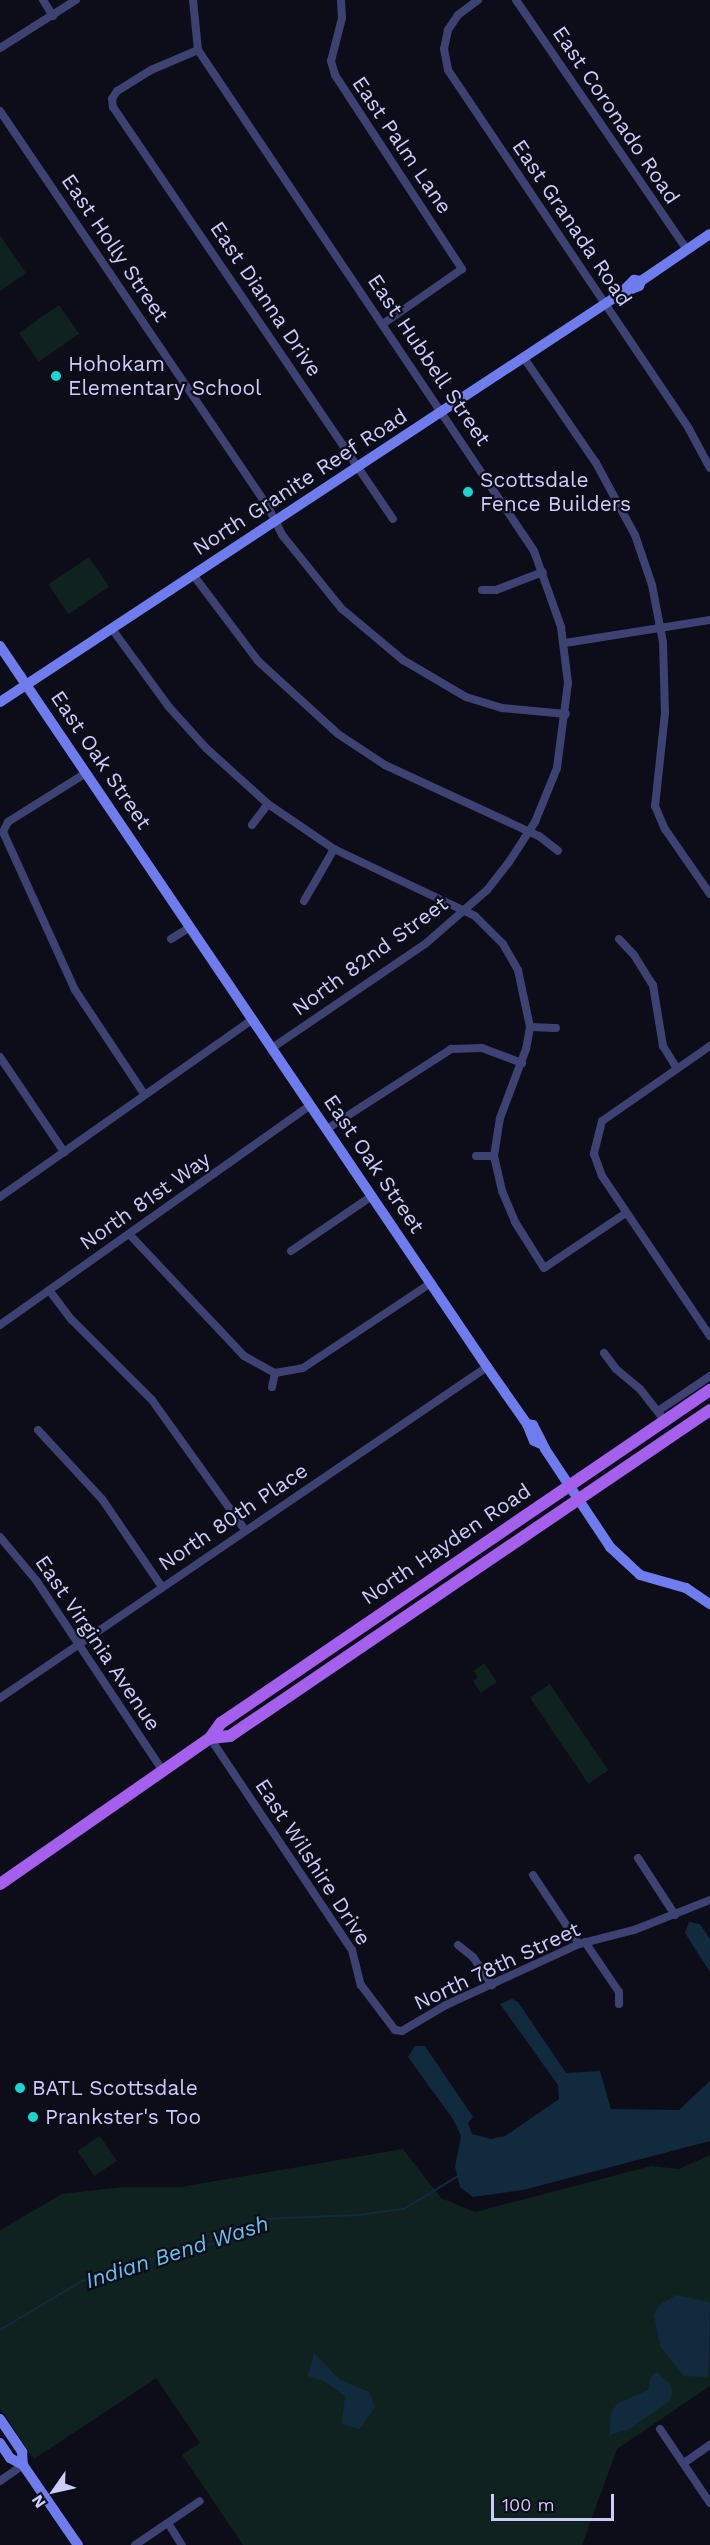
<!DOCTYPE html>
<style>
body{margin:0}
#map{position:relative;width:710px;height:2545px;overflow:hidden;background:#0d0c19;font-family:"Work Sans",sans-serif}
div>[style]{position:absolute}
.green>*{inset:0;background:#10221f;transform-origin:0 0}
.water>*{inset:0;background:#122a3d}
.stream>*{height:2px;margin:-1px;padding:0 1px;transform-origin:1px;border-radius:1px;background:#122a3d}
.street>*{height:8px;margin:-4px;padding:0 4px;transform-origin:4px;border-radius:4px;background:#3d4273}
.secondary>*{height:10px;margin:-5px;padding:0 5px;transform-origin:5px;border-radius:5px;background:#6e7ced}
.primary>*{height:12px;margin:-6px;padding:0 6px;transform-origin:6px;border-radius:6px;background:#a45fec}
.dots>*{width:16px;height:16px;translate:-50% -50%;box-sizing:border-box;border:3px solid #0d0c19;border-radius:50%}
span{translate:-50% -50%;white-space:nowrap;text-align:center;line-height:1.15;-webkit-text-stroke:4.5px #0d0c19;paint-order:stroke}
.street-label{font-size:21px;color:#cbccf9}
.poi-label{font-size:21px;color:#cbccf9}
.left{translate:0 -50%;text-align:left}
.water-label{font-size:22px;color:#66c1ec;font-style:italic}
.north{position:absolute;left:24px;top:2461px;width:60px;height:60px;-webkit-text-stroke:4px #0d0c19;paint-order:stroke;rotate:236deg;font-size:16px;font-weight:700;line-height:24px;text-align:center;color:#cbccf9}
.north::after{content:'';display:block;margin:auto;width:21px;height:27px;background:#cbccf9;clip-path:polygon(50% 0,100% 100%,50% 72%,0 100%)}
.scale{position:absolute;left:491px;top:2494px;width:123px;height:27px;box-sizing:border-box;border:3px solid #cbccf9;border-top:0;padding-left:8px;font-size:18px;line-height:21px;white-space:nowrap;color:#cbccf9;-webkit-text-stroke:4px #0d0c19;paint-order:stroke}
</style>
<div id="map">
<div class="green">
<i style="clip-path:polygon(0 235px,26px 273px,0 291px)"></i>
<i style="left:59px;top:305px;width:35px;height:49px;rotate:55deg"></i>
<i style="left:89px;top:557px;width:36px;height:49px;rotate:56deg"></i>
<i style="clip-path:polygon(484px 1663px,497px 1682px,481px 1693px,473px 1681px,478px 1677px,474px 1671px)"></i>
<i style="left:550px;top:1684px;width:104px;height:24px;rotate:56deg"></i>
<i style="left:100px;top:2136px;width:30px;height:27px;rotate:56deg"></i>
<i style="clip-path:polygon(403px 2149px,441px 2198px,475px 2212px,651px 2166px,679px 2169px,710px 2155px,710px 2386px,617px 2449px,582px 2545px,243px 2545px,182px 2455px,200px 2443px,156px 2378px,34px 2459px,0 2408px,0 2230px,62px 2194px,123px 2187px,180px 2187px)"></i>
</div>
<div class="water">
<i style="clip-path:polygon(689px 1922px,700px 1924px,710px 1939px,710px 1972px,685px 1933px)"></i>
<i style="clip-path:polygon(512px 1999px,518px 2002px,566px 2073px,600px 2071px,611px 2109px,679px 2110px,710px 2081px,710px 2141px,523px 2190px,473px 2197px,460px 2187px,455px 2167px,461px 2136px,453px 2119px,408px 2057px,415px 2046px,425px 2046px,473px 2117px,468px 2123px,472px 2134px,491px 2139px,505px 2136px,559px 2099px,558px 2085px,500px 2004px)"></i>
<i style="clip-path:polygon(676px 2295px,710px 2302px,708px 2377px,684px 2376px,660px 2346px,654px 2315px,659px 2305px)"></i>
<i style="clip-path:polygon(314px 2353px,339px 2379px,369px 2392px,375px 2407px,360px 2429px,342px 2424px,345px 2396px,324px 2381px,308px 2376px)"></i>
<i style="clip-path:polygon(657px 2372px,670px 2384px,673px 2393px,669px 2401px,630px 2429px,609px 2435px,611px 2413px,617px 2404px,648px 2390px,651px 2376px)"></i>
</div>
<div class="stream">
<i style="left:0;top:2330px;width:96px;rotate:-30.9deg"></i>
<i style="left:82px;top:2281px;width:103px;rotate:-17.6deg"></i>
<i style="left:180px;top:2250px;width:37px;rotate:-11deg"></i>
<i style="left:216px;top:2243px;width:51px;rotate:-28.1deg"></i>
<i style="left:261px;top:2219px;width:97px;rotate:-2.4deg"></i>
<i style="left:358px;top:2215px;width:46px;rotate:-7.4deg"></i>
<i style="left:404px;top:2209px;width:66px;rotate:-31.3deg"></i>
</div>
<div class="street">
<i style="left:43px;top:0;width:19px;rotate:58deg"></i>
<i style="left:193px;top:0;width:50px;rotate:84.3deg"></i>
<i style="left:198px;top:50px;width:603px;rotate:56.15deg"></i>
<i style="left:534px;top:551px;width:81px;rotate:70.4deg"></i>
<i style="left:561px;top:627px;width:56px;rotate:82.9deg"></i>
<i style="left:568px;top:683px;width:86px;rotate:97.4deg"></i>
<i style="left:557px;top:768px;width:58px;rotate:112.2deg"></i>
<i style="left:535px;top:822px;width:48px;rotate:123deg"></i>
<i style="left:509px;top:862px;width:36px;rotate:128deg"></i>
<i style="left:487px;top:890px;width:82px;rotate:138.9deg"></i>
<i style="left:425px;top:944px;width:185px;rotate:145.8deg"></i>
<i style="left:341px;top:0;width:18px;rotate:87deg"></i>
<i style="left:342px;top:18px;width:44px;rotate:104.3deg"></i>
<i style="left:331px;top:61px;width:15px;rotate:74deg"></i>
<i style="left:335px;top:75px;width:232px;rotate:56.8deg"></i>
<i style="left:462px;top:269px;width:96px;rotate:145.2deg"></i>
<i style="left:478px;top:0;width:25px;rotate:143deg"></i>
<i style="left:458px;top:15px;width:18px;rotate:124deg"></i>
<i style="left:448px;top:30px;width:19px;rotate:102deg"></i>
<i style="left:444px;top:49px;width:21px;rotate:79deg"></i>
<i style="left:448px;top:70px;width:432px;rotate:56.1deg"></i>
<i style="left:689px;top:429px;width:44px;rotate:61.7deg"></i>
<i style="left:516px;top:0;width:303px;rotate:55.6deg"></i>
<i style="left:0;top:48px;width:90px;rotate:-32.3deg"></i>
<i style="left:198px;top:50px;width:51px;rotate:156.9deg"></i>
<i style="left:151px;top:70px;width:40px;rotate:148deg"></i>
<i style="left:117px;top:91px;width:9px;rotate:122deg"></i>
<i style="left:112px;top:99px;width:8px;rotate:83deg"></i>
<i style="left:113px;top:107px;width:498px;rotate:55.8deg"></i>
<i style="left:0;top:111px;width:478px;rotate:55.9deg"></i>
<i style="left:268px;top:507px;width:33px;rotate:63deg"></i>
<i style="left:283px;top:536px;width:94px;rotate:51.1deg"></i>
<i style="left:342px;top:609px;width:80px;rotate:39.9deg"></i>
<i style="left:403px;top:660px;width:73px;rotate:30.4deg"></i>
<i style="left:466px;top:697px;width:38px;rotate:17deg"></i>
<i style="left:502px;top:708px;width:64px;rotate:5.4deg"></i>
<i style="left:524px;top:358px;width:127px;rotate:55.6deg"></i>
<i style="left:596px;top:463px;width:82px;rotate:61.6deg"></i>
<i style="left:635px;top:535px;width:53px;rotate:71.2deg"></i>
<i style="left:652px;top:585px;width:58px;rotate:79.1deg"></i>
<i style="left:663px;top:642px;width:71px;rotate:88.4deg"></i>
<i style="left:665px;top:713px;width:94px;rotate:96.1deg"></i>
<i style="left:655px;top:806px;width:25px;rotate:67deg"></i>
<i style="left:665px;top:829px;width:79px;rotate:55.3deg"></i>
<i style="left:194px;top:576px;width:106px;rotate:53deg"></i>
<i style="left:258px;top:661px;width:108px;rotate:42.4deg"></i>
<i style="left:338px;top:734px;width:56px;rotate:33.4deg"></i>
<i style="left:385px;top:765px;width:170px;rotate:24.8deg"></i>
<i style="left:539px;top:836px;width:24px;rotate:38deg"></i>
<i style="left:482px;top:590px;width:14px"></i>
<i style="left:496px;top:590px;width:50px;rotate:-21deg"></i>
<i style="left:112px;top:629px;width:97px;rotate:53.8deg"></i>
<i style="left:169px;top:707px;width:55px;rotate:47.9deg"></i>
<i style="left:206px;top:748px;width:84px;rotate:42.1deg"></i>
<i style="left:268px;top:804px;width:80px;rotate:34.3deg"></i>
<i style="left:334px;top:849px;width:156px;rotate:25.4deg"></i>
<i style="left:475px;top:916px;width:40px;rotate:45deg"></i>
<i style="left:503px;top:944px;width:30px;rotate:60deg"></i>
<i style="left:518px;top:970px;width:58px;rotate:78.1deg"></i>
<i style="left:530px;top:1027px;width:22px;rotate:100deg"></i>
<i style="left:526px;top:1049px;width:74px;rotate:110.6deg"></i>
<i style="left:500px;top:1118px;width:38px;rotate:99deg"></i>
<i style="left:494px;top:1156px;width:36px;rotate:77deg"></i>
<i style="left:502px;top:1191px;width:34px;rotate:67deg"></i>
<i style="left:515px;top:1222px;width:54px;rotate:57.8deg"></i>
<i style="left:544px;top:1268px;width:99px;rotate:-33.9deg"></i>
<i style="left:565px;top:643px;width:147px;rotate:-9deg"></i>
<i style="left:86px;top:773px;width:92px;rotate:147.9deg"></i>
<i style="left:8px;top:822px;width:11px;rotate:117deg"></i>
<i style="left:3px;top:832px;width:174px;rotate:65.5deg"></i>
<i style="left:75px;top:990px;width:125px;rotate:56.4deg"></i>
<i style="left:252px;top:825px;width:26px;rotate:-53deg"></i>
<i style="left:304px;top:901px;width:60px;rotate:-60deg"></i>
<i style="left:171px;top:939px;width:22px;rotate:-32deg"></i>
<i style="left:619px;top:939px;width:22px;rotate:47deg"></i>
<i style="left:634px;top:955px;width:36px;rotate:58deg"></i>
<i style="left:653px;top:985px;width:62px;rotate:80.7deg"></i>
<i style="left:663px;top:1046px;width:26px;rotate:58deg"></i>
<i style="left:530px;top:1027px;width:26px;rotate:2deg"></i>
<i style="left:710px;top:1046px;width:131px;rotate:145.2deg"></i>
<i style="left:602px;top:1121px;width:34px;rotate:104deg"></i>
<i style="left:594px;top:1154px;width:23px;rotate:70deg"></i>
<i style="left:602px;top:1176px;width:193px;rotate:56deg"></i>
<i style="left:0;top:1057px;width:115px;rotate:56deg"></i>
<i style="left:327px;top:1129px;width:148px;rotate:-32.8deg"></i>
<i style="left:451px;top:1049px;width:31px;rotate:-2deg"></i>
<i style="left:482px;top:1048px;width:43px;rotate:20.6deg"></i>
<i style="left:476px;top:1156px;width:18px"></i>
<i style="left:0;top:1197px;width:309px;rotate:-35.1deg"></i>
<i style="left:130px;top:1235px;width:166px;rotate:46.7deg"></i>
<i style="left:244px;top:1356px;width:35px;rotate:29deg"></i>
<i style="left:275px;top:1373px;width:28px;rotate:-10deg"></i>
<i style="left:303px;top:1368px;width:154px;rotate:-33.6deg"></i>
<i style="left:291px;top:1251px;width:98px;rotate:-34.2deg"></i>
<i style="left:49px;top:1290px;width:38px;rotate:53deg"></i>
<i style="left:72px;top:1320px;width:113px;rotate:45deg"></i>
<i style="left:152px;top:1400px;width:160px;rotate:54.4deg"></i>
<i style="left:0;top:1325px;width:381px;rotate:-35.3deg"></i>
<i style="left:604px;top:1353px;width:20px;rotate:53deg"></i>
<i style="left:616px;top:1369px;width:31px;rotate:40deg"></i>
<i style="left:640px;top:1389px;width:39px;rotate:52deg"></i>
<i style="left:272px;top:1387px;width:14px;rotate:-78deg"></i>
<i style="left:658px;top:1411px;width:63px;rotate:-33.9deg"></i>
<i style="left:38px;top:1430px;width:94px;rotate:47.2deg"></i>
<i style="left:102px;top:1499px;width:107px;rotate:55.7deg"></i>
<i style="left:0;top:1537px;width:56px;rotate:50.1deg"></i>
<i style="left:36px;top:1580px;width:229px;rotate:56.4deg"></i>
<i style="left:0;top:1698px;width:589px;rotate:-34.2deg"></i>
<i style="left:210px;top:1738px;width:255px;rotate:56.2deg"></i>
<i style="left:352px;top:1950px;width:36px;rotate:76deg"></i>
<i style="left:361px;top:1985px;width:56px;rotate:52.9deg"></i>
<i style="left:395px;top:2030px;width:7px;rotate:8deg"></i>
<i style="left:402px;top:2031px;width:51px;rotate:-30.6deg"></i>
<i style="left:446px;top:2005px;width:146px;rotate:-24.6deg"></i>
<i style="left:579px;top:1944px;width:57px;rotate:-14.3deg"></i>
<i style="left:634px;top:1930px;width:82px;rotate:-21.5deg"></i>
<i style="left:638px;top:1858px;width:68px;rotate:57deg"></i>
<i style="left:533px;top:1875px;width:83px;rotate:56.3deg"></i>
<i style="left:585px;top:1942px;width:60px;rotate:55.8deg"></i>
<i style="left:619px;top:1992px;width:12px;rotate:90deg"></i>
<i style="left:458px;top:1945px;width:19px;rotate:39deg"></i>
<i style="left:473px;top:1957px;width:34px;rotate:56deg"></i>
<i style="left:660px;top:2429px;width:89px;rotate:56deg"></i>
<i style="left:684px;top:2463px;width:32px;rotate:-35deg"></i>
<i style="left:0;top:2481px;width:28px;rotate:-35deg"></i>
<i style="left:168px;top:2523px;width:26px;rotate:58deg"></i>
<i style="left:135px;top:2545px;width:78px;rotate:-34.1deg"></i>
</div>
<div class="secondary">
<i style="left:620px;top:294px;width:20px;rotate:-45deg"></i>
<i style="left:634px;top:280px;width:7px;rotate:8deg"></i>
<i style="left:0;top:646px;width:870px;rotate:55.96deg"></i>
<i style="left:487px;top:1367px;width:70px;rotate:54.9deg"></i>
<i style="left:527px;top:1424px;width:6px;rotate:9deg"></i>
<i style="left:533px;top:1425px;width:27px;rotate:63deg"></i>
<i style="left:545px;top:1449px;width:118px;rotate:56.4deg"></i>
<i style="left:610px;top:1547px;width:41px;rotate:43deg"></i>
<i style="left:640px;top:1575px;width:48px;rotate:15.8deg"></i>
<i style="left:686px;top:1588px;width:29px;rotate:34deg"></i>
<i style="left:0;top:702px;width:742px;rotate:-33.35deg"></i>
<i style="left:620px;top:294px;width:21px;rotate:-23deg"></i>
<i style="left:639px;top:286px;width:5px;rotate:-68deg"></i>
<i style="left:641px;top:281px;width:83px;rotate:-34.3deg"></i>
<i style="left:527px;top:1424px;width:18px;rotate:68deg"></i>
<i style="left:534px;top:1441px;width:8px;rotate:23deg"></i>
<i style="left:0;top:2419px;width:40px;rotate:56deg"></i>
<i style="left:22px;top:2452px;width:13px;rotate:86deg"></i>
<i style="left:23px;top:2465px;width:97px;rotate:55.5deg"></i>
<i style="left:0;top:2443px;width:18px;rotate:56deg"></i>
<i style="left:10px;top:2458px;width:15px;rotate:28deg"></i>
</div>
<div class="primary">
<i style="left:210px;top:1738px;width:20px;rotate:-6deg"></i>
<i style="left:230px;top:1736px;width:580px;rotate:-34.18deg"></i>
<i style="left:0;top:1884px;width:256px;rotate:-34.8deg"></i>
<i style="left:210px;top:1738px;width:19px;rotate:-54deg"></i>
<i style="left:221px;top:1723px;width:592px;rotate:-34.25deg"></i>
</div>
<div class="dots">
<i style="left:56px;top:376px;background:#1ad6cf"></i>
<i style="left:468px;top:492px;background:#1ad6cf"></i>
<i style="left:20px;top:2088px;background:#1ad6cf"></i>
<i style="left:33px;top:2117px;background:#1ad6cf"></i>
</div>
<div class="street-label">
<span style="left:616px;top:115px;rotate:56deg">East Coronado Road</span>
<span style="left:402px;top:145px;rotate:56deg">East Palm Lane</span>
<span style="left:572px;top:223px;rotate:56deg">East Granada Road</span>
<span style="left:115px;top:248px;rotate:56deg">East Holly Street</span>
<span style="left:266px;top:299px;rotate:56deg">East Dianna Drive</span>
<span style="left:429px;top:360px;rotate:56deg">East Hubbell Street</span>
<span style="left:300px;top:482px;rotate:-33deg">North Granite Reef Road</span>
<span style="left:101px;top:760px;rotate:56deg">East Oak Street</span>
<span style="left:370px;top:956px;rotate:-36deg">North 82nd Street</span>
<span style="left:374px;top:1164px;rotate:56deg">East Oak Street</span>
<span style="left:145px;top:1201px;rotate:-35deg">North 81st Way</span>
<span style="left:233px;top:1517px;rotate:-34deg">North 80th Place</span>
<span style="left:446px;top:1544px;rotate:-34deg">North Hayden Road</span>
<span style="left:98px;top:1643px;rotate:56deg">East Virginia Avenue</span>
<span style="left:313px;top:1862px;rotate:57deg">East Wilshire Drive</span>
<span style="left:497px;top:1966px;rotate:-25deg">North 78th Street</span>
</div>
<div class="poi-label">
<span class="left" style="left:68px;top:376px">Hohokam<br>Elementary School</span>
<span class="left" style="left:480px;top:492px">Scottsdale<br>Fence Builders</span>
<span class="left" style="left:32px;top:2088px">BATL Scottsdale</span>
<span class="left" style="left:45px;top:2117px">Prankster's Too</span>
</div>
<div class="water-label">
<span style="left:177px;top:2252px;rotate:-18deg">Indian Bend Wash</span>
</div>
<div class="north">N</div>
<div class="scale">100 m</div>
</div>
